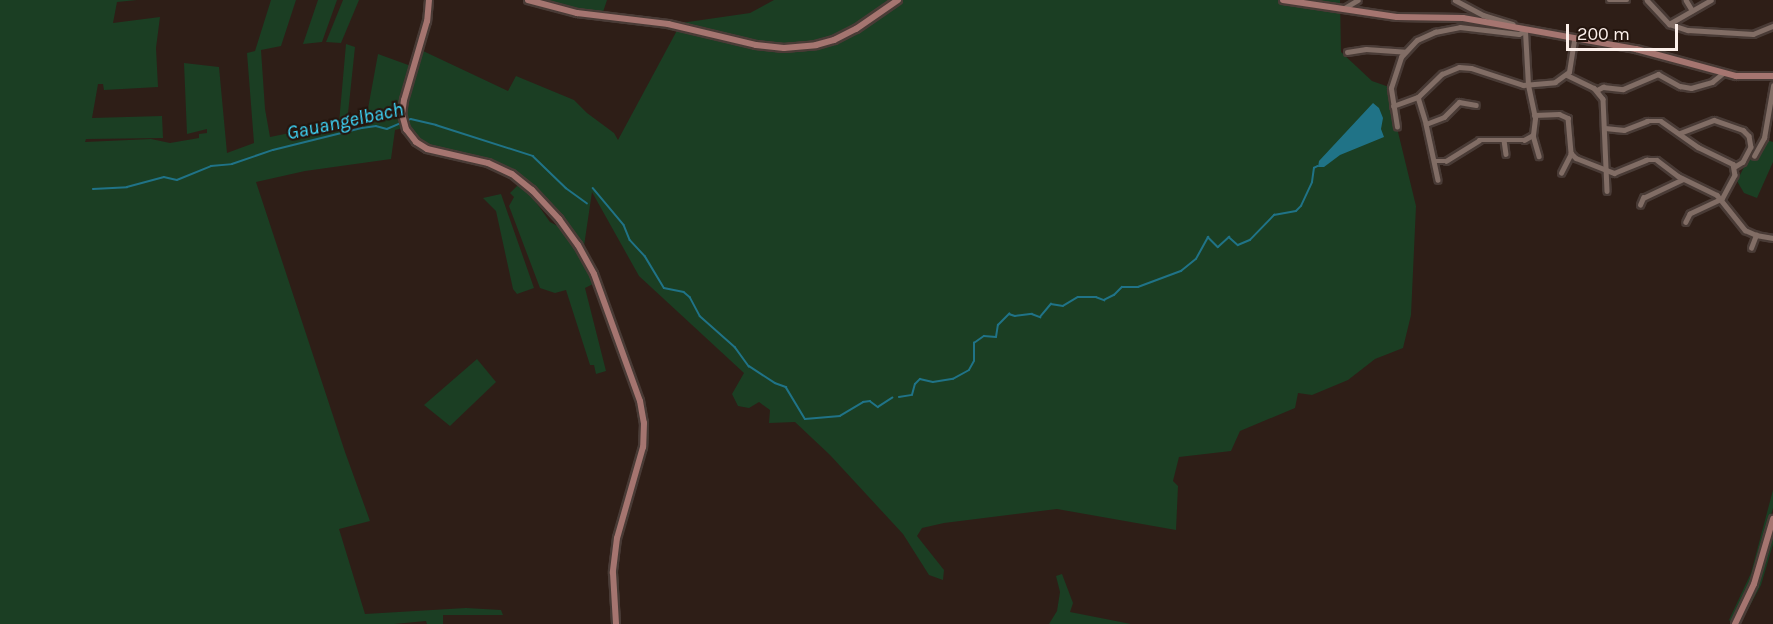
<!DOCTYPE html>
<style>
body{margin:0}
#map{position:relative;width:1773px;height:624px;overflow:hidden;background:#2e1e17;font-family:Karla,sans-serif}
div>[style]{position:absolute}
.green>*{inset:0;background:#1b3e23}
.water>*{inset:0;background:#207387}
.stream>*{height:1.5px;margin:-0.75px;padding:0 0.75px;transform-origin:0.75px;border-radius:0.75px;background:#207387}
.roads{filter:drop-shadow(2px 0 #493b36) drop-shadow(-2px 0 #493b36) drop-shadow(0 2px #493b36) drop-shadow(0 -2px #493b36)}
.street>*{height:4.5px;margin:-2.25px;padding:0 2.25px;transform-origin:2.25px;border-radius:2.25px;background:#816d65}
.secondary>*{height:6px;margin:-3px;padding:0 3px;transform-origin:3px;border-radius:3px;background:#a57570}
span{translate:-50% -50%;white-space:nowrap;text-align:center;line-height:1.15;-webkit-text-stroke:4.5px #24150e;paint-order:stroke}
.water-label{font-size:20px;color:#3fd8fc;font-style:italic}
.scale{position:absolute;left:1566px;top:24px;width:112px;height:27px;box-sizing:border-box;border:3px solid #fcf0eb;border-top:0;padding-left:8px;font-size:18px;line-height:21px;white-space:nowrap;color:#fcf0eb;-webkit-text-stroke:4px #24150e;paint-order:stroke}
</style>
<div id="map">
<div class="green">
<i style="clip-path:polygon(0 0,137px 0,117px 2px,113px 23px,160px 17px,156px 48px,158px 87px,104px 90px,103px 84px,98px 84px,92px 118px,162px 116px,163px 138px,86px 139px,85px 142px,151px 139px,170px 143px,199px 138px,199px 134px,207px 133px,207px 129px,187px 134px,184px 63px,219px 67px,227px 153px,254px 143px,247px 53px,255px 51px,271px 0,296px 0,281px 46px,261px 50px,265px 109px,270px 137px,339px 123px,346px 44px,355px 47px,347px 123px,353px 131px,365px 125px,378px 54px,411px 66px,402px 94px,400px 112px,403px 128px,395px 130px,391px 159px,305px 171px,256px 182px,345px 452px,370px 521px,339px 529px,365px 614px,466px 608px,501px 610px,503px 615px,443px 615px,443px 624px,427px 624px,426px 621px,394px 624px,0 624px)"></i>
<i style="clip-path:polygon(318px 0,337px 0,322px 42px,303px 44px)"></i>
<i style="clip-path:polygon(343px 0,359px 0,341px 43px,326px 42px)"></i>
<i style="clip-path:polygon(535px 0,607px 0,602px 15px,569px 10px)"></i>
<i style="clip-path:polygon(774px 0,1340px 0,1341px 52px,1372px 81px,1392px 88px,1398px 132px,1416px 206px,1411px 315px,1403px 348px,1375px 359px,1348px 380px,1312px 395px,1298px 393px,1295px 408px,1240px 431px,1231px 451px,1179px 457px,1173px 481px,1178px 486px,1176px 530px,1057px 509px,944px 523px,922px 528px,917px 536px,944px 570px,943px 580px,929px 575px,903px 534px,830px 455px,795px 422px,769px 423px,770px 410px,759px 402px,749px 408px,738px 406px,732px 394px,744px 373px,639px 276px,592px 192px,584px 246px,581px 246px,518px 175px,426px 145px,416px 138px,407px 124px,405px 104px,421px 50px,508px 91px,516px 76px,574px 100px,587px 113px,614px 133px,618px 140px,681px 23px,750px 13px)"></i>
<i style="clip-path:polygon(1764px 139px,1773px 142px,1773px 162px,1757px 198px,1744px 193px,1737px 181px,1749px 157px,1758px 156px)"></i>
<i style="clip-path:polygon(519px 184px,528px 191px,550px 222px,565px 230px,590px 269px,595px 283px,585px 288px,606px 371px,596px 374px,594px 365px,590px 365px,566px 290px,555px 293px,540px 288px,509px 206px,514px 197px,510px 193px)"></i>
<i style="clip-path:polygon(501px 194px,534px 288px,517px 294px,513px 289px,496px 211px,483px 198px)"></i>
<i style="clip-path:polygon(477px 359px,496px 382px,450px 426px,424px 405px)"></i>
<i style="clip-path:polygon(1773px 490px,1773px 508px,1752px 580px,1732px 623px,1729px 620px,1751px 573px)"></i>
<i style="clip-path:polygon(1773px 528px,1773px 544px,1761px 585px,1740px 624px,1737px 624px)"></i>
<i style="clip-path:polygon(1062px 574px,1073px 603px,1070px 612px,1131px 624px,1049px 624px,1057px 611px,1060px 592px,1056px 576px)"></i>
</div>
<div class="water">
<i style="clip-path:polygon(1373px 103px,1379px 108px,1383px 118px,1381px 129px,1384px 137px,1340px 155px,1324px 167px,1318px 167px,1319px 161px)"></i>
</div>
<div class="stream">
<i style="left:406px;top:121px;width:5px;rotate:-22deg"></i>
<i style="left:411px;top:119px;width:26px;rotate:13deg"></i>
<i style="left:436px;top:125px;width:102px;rotate:17.7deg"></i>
<i style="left:533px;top:156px;width:46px;rotate:44.1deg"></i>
<i style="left:566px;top:188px;width:26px;rotate:36deg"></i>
<i style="left:593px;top:188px;width:48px;rotate:50deg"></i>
<i style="left:624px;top:225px;width:16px;rotate:68deg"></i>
<i style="left:630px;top:240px;width:22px;rotate:47deg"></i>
<i style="left:645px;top:256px;width:37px;rotate:59deg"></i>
<i style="left:664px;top:288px;width:20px;rotate:11deg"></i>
<i style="left:684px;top:292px;width:8px;rotate:40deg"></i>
<i style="left:690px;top:297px;width:21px;rotate:62deg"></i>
<i style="left:700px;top:316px;width:47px;rotate:41.5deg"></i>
<i style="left:735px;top:347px;width:24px;rotate:54deg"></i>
<i style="left:749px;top:366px;width:31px;rotate:33deg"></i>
<i style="left:775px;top:383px;width:12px;rotate:20deg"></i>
<i style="left:786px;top:387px;width:37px;rotate:59deg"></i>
<i style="left:805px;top:419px;width:35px;rotate:-5deg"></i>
<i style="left:840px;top:416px;width:27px;rotate:-31deg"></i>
<i style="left:863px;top:402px;width:7px;rotate:-8deg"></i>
<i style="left:870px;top:401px;width:10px;rotate:37deg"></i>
<i style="left:878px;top:407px;width:17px;rotate:-33deg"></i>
<i style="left:93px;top:189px;width:34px;rotate:-3deg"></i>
<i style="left:127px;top:187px;width:38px;rotate:-15deg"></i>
<i style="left:164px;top:177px;width:13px;rotate:13deg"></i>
<i style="left:177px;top:180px;width:37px;rotate:-22deg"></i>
<i style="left:211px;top:166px;width:21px;rotate:-5deg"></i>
<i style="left:232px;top:164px;width:43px;rotate:-18.9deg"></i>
<i style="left:273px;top:150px;width:92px;rotate:-13.9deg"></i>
<i style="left:362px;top:128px;width:14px;rotate:-8deg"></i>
<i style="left:376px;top:126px;width:11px;rotate:15deg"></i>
<i style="left:387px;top:129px;width:15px;rotate:-23deg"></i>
<i style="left:899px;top:397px;width:13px;rotate:-9deg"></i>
<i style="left:912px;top:395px;width:11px;rotate:-75deg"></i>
<i style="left:915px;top:384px;width:7px;rotate:-45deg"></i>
<i style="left:920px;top:379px;width:13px;rotate:13deg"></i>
<i style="left:933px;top:382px;width:20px;rotate:-9deg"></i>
<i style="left:953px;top:379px;width:18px;rotate:-29deg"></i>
<i style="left:969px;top:370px;width:10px;rotate:-61deg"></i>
<i style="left:974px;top:361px;width:18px;rotate:-90deg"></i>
<i style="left:974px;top:343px;width:12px;rotate:-35deg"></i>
<i style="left:984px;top:336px;width:12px;rotate:5deg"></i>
<i style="left:996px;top:337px;width:12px;rotate:-81deg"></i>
<i style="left:998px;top:325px;width:16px;rotate:-45deg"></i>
<i style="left:1009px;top:314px;width:6px;rotate:18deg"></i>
<i style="left:1015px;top:316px;width:17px;rotate:-7deg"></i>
<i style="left:1032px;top:314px;width:9px;rotate:21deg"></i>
<i style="left:1040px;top:317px;width:17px;rotate:-50deg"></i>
<i style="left:1051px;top:304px;width:12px;rotate:9deg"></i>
<i style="left:1063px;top:306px;width:17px;rotate:-31deg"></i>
<i style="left:1078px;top:297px;width:18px"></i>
<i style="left:1096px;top:297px;width:9px;rotate:21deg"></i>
<i style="left:1104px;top:300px;width:11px;rotate:-27deg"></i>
<i style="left:1114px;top:295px;width:11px;rotate:-45deg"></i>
<i style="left:1122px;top:287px;width:16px"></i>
<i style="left:1138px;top:287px;width:46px;rotate:-20.4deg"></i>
<i style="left:1181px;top:271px;width:19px;rotate:-39deg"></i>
<i style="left:1196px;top:259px;width:25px;rotate:-61deg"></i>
<i style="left:1208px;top:237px;width:14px;rotate:45deg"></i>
<i style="left:1218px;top:247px;width:15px;rotate:-42deg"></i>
<i style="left:1229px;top:237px;width:12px;rotate:42deg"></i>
<i style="left:1238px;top:245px;width:13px;rotate:-23deg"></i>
<i style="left:1250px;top:240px;width:35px;rotate:-46deg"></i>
<i style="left:1274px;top:215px;width:22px;rotate:-10deg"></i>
<i style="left:1296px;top:211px;width:7px;rotate:-45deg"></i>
<i style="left:1301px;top:206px;width:26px;rotate:-65deg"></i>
<i style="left:1312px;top:182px;width:14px;rotate:-82deg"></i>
<i style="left:1314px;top:168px;width:4px;rotate:-27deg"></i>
</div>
<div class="roads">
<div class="street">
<i style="left:1455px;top:0;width:32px;rotate:28deg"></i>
<i style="left:1483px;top:15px;width:31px;rotate:17deg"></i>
<i style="left:1609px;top:0;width:18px"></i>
<i style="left:1647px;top:0;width:33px;rotate:47deg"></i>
<i style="left:1669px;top:24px;width:20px;rotate:18deg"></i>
<i style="left:1688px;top:30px;width:65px;rotate:3.5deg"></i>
<i style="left:1753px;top:34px;width:22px;rotate:-22deg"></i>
<i style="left:1686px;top:0;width:12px;rotate:59deg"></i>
<i style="left:1343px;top:9px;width:17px;rotate:-31deg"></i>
<i style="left:1669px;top:24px;width:48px;rotate:-29.7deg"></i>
<i style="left:1347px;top:52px;width:19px;rotate:-9deg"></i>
<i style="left:1366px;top:49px;width:39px;rotate:4deg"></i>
<i style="left:1567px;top:75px;width:30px;rotate:26deg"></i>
<i style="left:1594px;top:88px;width:14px;rotate:51deg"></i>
<i style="left:1603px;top:99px;width:92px;rotate:87.5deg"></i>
<i style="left:1597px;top:90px;width:7px;rotate:-27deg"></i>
<i style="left:1603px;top:87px;width:20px;rotate:6deg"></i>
<i style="left:1623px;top:89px;width:38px;rotate:-23deg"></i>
<i style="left:1658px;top:74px;width:25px;rotate:29deg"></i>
<i style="left:1680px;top:86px;width:11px;rotate:10deg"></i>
<i style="left:1691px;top:88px;width:22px;rotate:-16deg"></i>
<i style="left:1712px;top:82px;width:14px;rotate:-39deg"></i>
<i style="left:1418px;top:97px;width:28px;rotate:73deg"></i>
<i style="left:1426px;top:124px;width:57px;rotate:77.9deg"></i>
<i style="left:1393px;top:106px;width:27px;rotate:-20deg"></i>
<i style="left:1418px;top:97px;width:33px;rotate:-44deg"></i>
<i style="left:1442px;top:74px;width:18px;rotate:-22deg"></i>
<i style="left:1459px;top:67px;width:12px;rotate:5deg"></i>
<i style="left:1471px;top:68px;width:55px;rotate:18.1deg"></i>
<i style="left:1523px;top:85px;width:32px;rotate:-5deg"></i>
<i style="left:1555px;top:82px;width:17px;rotate:-36deg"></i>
<i style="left:1569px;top:72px;width:33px;rotate:-81deg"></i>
<i style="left:1534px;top:115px;width:25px;rotate:-2deg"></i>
<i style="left:1559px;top:114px;width:10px;rotate:24deg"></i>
<i style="left:1568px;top:118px;width:35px;rotate:85deg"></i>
<i style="left:1571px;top:153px;width:7px;rotate:45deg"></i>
<i style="left:1576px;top:158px;width:41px;rotate:21.5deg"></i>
<i style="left:1614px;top:173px;width:35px;rotate:-22deg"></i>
<i style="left:1646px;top:160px;width:11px"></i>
<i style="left:1657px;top:160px;width:26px;rotate:37deg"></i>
<i style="left:1678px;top:176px;width:43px;rotate:26deg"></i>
<i style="left:1717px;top:195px;width:45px;rotate:51.3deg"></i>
<i style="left:1745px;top:230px;width:12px;rotate:24deg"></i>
<i style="left:1756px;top:235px;width:17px;rotate:10deg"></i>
<i style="left:1426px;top:124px;width:19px;rotate:-21deg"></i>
<i style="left:1444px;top:117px;width:21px;rotate:-45deg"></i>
<i style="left:1459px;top:102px;width:17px;rotate:10deg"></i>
<i style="left:1397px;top:127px;width:39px;rotate:-99deg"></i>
<i style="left:1391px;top:88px;width:33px;rotate:-72deg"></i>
<i style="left:1401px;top:57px;width:23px;rotate:-47deg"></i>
<i style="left:1417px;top:40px;width:20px;rotate:-24deg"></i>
<i style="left:1435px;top:32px;width:25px;rotate:-11deg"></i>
<i style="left:1460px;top:27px;width:59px;rotate:6.8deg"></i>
<i style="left:1519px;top:34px;width:7px;rotate:-27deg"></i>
<i style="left:1605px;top:128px;width:19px;rotate:6deg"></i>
<i style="left:1624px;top:130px;width:25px;rotate:-21deg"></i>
<i style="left:1647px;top:121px;width:14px"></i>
<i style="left:1661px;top:121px;width:45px;rotate:35.1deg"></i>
<i style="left:1698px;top:147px;width:39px;rotate:26deg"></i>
<i style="left:1733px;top:164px;width:11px;rotate:80deg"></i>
<i style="left:1735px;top:175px;width:27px;rotate:118deg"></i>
<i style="left:1722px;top:199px;width:35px;rotate:155deg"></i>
<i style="left:1690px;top:214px;width:9px;rotate:117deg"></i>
<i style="left:1680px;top:133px;width:36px;rotate:-21deg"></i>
<i style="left:1714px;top:120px;width:31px;rotate:19deg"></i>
<i style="left:1743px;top:130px;width:8px;rotate:45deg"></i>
<i style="left:1749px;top:136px;width:11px;rotate:80deg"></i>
<i style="left:1751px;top:147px;width:17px;rotate:118deg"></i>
<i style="left:1743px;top:162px;width:9px;rotate:148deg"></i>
<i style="left:1533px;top:135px;width:22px;rotate:74deg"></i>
<i style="left:1504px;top:140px;width:14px;rotate:82deg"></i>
<i style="left:1754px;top:156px;width:21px;rotate:-61deg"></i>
<i style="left:1764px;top:138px;width:53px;rotate:-80.2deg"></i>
<i style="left:1435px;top:161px;width:11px"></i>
<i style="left:1446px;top:161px;width:39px;rotate:-32deg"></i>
<i style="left:1479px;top:140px;width:45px"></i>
<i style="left:1524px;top:140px;width:10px;rotate:-29deg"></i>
<i style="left:1533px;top:135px;width:17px;rotate:-83deg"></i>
<i style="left:1535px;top:118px;width:34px;rotate:-102deg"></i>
<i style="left:1528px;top:85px;width:54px;rotate:-93.2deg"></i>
<i style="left:1561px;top:173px;width:22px;rotate:-63deg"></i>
<i style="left:1640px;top:205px;width:8px;rotate:-67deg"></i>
<i style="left:1643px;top:198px;width:44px;rotate:-25.4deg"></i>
<i style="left:1751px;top:248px;width:14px;rotate:-69deg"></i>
</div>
<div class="secondary">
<i style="left:429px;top:0;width:21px;rotate:95deg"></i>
<i style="left:427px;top:21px;width:82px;rotate:106.2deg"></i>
<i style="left:404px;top:100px;width:14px;rotate:98deg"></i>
<i style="left:402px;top:114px;width:16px;rotate:75deg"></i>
<i style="left:406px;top:129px;width:16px;rotate:52deg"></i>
<i style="left:416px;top:142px;width:13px;rotate:32deg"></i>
<i style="left:427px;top:149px;width:63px;rotate:12.9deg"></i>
<i style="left:488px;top:163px;width:26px;rotate:25deg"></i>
<i style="left:512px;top:174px;width:26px;rotate:39deg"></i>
<i style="left:532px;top:190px;width:40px;rotate:47deg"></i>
<i style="left:559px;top:219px;width:32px;rotate:54deg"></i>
<i style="left:578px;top:245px;width:33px;rotate:61deg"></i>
<i style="left:594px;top:274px;width:135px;rotate:70.1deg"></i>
<i style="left:640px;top:401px;width:22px;rotate:80deg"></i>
<i style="left:644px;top:423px;width:24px;rotate:92deg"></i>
<i style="left:643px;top:447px;width:95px;rotate:105.9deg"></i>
<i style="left:617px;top:538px;width:35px;rotate:97deg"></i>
<i style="left:613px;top:573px;width:51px;rotate:86.6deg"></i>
<i style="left:528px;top:0;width:51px;rotate:14.9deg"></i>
<i style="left:577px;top:13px;width:92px;rotate:6.9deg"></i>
<i style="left:668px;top:24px;width:90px;rotate:13.4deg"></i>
<i style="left:756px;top:45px;width:28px;rotate:6deg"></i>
<i style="left:784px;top:48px;width:32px;rotate:-5deg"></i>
<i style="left:816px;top:45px;width:19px;rotate:-16deg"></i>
<i style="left:834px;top:40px;width:25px;rotate:-27deg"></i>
<i style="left:856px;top:29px;width:51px;rotate:-34.6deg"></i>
<i style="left:1283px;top:0;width:115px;rotate:8.5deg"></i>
<i style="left:1397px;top:17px;width:66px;rotate:0.9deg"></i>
<i style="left:1463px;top:18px;width:176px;rotate:10.2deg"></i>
<i style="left:1636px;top:49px;width:104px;rotate:15.1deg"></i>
<i style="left:1736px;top:76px;width:37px"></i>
<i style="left:1735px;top:624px;width:44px;rotate:-64.6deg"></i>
<i style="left:1754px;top:584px;width:68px;rotate:-73.7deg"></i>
</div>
</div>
<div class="water-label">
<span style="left:345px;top:121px;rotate:-12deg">Gauangelbach</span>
</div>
<div class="scale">200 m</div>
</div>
